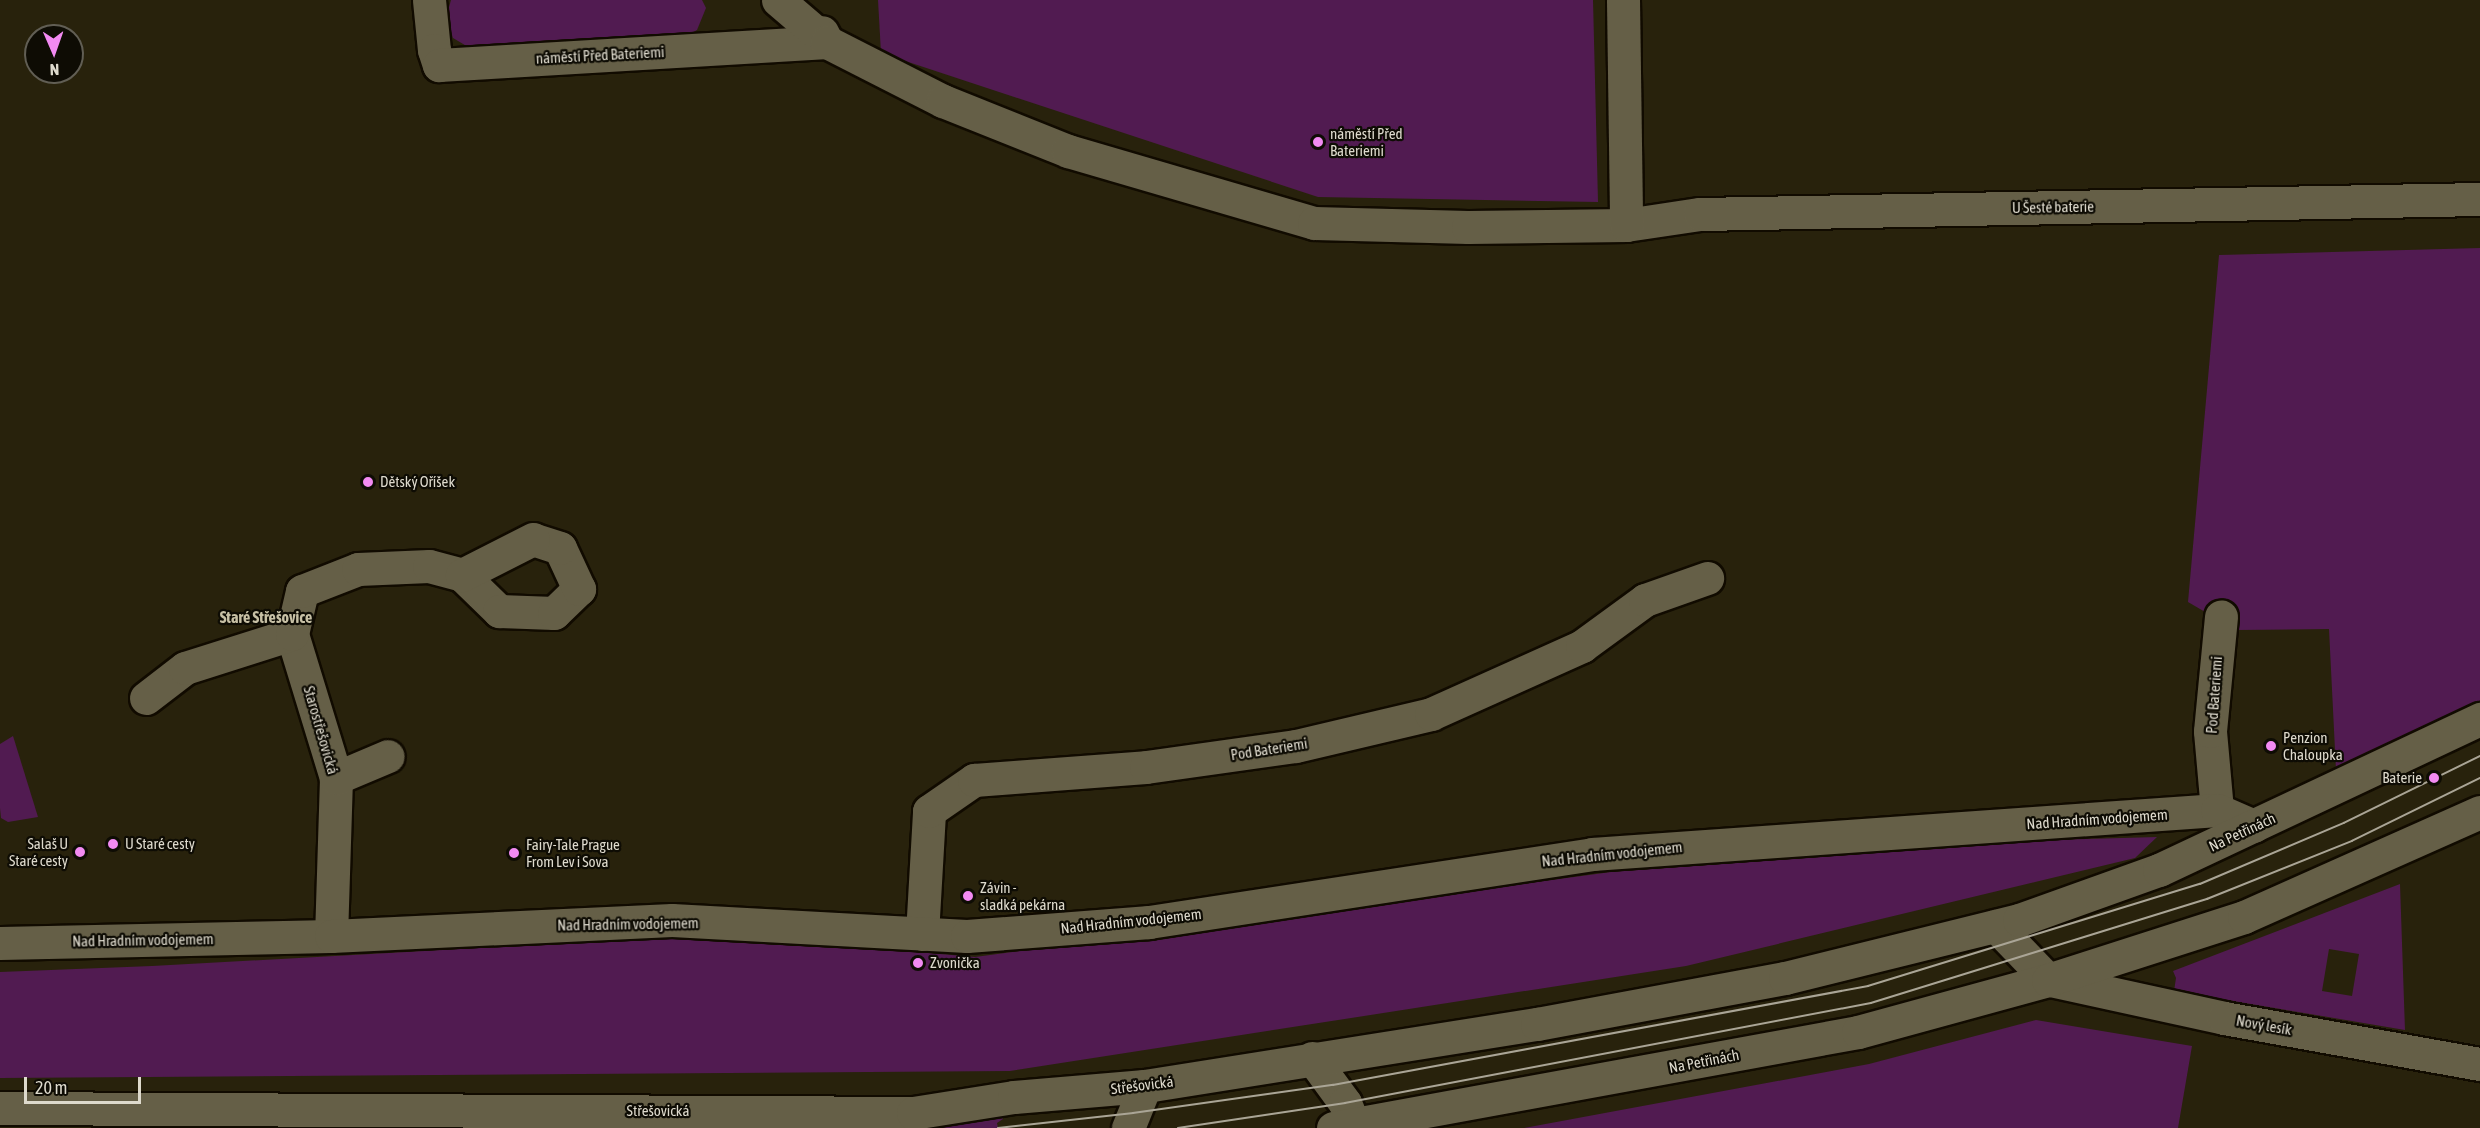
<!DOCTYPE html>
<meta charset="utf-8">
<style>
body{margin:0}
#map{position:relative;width:2480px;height:1128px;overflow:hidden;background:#28220c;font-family:"Asap Condensed",sans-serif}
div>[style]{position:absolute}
.green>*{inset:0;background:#511b51}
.roads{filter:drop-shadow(2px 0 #110b00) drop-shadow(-2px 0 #110b00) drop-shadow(0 2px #110b00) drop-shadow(0 -2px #110b00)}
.minor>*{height:33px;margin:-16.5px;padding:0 16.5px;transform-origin:16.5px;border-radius:16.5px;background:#655f47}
.tram>*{height:1.5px;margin:-0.75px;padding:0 0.75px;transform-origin:0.75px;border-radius:0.75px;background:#aaa596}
.dots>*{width:16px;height:16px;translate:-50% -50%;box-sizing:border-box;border:3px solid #0e0c04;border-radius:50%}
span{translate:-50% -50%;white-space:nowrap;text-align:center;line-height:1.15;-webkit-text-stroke:4.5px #0e0c04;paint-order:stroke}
.street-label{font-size:15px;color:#dedacd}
.poi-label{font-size:15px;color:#dedacd}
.left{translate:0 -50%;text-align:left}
.right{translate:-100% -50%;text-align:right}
.neighbourhood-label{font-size:16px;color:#c7c0a5;font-weight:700}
.north{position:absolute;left:24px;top:24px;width:60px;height:60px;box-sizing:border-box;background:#0e0c04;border:2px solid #615e54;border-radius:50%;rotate:178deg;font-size:16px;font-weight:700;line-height:24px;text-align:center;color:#dedacd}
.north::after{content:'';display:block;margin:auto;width:21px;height:27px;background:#f28af2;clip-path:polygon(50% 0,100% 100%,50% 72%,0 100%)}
.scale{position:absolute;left:24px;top:1077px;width:117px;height:27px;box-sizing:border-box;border:3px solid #dedacd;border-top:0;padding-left:8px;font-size:18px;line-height:21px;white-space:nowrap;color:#dedacd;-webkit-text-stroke:4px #0e0c04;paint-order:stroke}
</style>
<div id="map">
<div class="green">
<i style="clip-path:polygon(451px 0,702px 0,706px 8px,697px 30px,675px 42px,480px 54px,453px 38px,446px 18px)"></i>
<i style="clip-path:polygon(878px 0,1593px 0,1598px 202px,1318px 197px,881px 53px)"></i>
<i style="clip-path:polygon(2480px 248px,2480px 702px,2336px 770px,2329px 629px,2236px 630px,2188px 602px,2219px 255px)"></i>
<i style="clip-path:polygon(13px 736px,38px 817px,8px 822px,1px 818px,0 808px,0 744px)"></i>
<i style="clip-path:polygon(2157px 837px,2135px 858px,1686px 966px,1010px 1071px,0 1078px,0 972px,152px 966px,717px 935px,975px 957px,1611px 872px,2051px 840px)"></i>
<i style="clip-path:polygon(evenodd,2400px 884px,2405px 1030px,2174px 991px,2176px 978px,2173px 971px,2400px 884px,2329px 949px,2359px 954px,2352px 996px,2322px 991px,2329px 949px)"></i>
<i style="clip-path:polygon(2036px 1020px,2192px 1046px,2178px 1128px,1524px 1128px,1869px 1064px)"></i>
<i style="clip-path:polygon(1000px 1110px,1003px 1119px,997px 1123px,998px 1128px,896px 1128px,953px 1124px)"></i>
</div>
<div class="roads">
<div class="minor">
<i style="left:429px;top:0;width:50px;rotate:84.3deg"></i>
<i style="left:434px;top:50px;width:16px;rotate:72deg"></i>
<i style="left:439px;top:65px;width:389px;rotate:-3.4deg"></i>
<i style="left:827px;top:42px;width:11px;rotate:-117deg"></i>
<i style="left:778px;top:0;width:65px;rotate:40.6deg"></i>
<i style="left:827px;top:42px;width:130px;rotate:27deg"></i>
<i style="left:943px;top:101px;width:135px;rotate:21.8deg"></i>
<i style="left:1068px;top:151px;width:256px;rotate:16.3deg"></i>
<i style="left:1314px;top:223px;width:154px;rotate:1.5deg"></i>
<i style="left:1468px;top:227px;width:158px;rotate:-0.7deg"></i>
<i style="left:1626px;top:225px;width:75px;rotate:-8.5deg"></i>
<i style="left:1700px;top:214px;width:780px;rotate:-1.1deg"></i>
<i style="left:1623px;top:0;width:225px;rotate:89.2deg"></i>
<i style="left:292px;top:634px;width:151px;rotate:73deg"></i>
<i style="left:336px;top:778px;width:158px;rotate:91.8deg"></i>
<i style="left:146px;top:698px;width:49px;rotate:-37.6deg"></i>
<i style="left:185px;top:668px;width:112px;rotate:-17.6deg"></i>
<i style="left:292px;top:634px;width:44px;rotate:-76.9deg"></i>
<i style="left:302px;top:591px;width:60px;rotate:-21.4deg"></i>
<i style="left:358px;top:569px;width:71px;rotate:-2.4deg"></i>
<i style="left:429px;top:566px;width:34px;rotate:15deg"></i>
<i style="left:462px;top:575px;width:52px;rotate:44.2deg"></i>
<i style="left:499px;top:611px;width:55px;rotate:2.1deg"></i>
<i style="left:554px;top:613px;width:35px;rotate:-44deg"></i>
<i style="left:579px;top:589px;width:45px;rotate:-114.9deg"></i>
<i style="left:560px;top:548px;width:28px;rotate:-162deg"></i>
<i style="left:533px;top:539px;width:80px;rotate:153.1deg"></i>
<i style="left:336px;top:778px;width:56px;rotate:-22.9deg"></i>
<i style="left:2217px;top:810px;width:79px;rotate:-95.1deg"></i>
<i style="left:2210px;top:731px;width:115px;rotate:-84.5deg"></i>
<i style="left:1996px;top:926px;width:75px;rotate:46.1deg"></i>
<i style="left:922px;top:934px;width:123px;rotate:-86.7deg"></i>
<i style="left:929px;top:811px;width:55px;rotate:-34.6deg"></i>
<i style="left:974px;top:780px;width:172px;rotate:-4.3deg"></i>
<i style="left:1146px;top:767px;width:151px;rotate:-8deg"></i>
<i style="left:1296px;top:746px;width:139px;rotate:-13.3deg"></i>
<i style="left:1431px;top:714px;width:166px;rotate:-24.2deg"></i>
<i style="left:1582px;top:646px;width:78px;rotate:-36.1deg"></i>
<i style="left:1645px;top:600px;width:66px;rotate:-19.5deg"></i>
<i style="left:0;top:943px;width:331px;rotate:-1.2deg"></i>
<i style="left:331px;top:936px;width:341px;rotate:-2.7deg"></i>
<i style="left:672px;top:920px;width:295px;rotate:3.1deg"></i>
<i style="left:967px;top:936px;width:183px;rotate:-4.4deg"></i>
<i style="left:1149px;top:922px;width:448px;rotate:-8.7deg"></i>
<i style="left:1592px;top:854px;width:627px;rotate:-4.03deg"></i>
<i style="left:2217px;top:810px;width:40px;rotate:23.4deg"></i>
<i style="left:2050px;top:980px;width:178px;rotate:12.3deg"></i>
<i style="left:2224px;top:1018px;width:260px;rotate:10.2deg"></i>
<i style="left:1312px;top:1058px;width:56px;rotate:53.7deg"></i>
<i style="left:1345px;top:1103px;width:27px;rotate:68deg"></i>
<i style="left:0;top:1108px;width:913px;rotate:0.31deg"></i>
<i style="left:913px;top:1113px;width:102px;rotate:-9deg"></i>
<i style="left:1014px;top:1097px;width:131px;rotate:-4.8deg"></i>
<i style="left:1145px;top:1086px;width:397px;rotate:-9deg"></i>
<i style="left:1537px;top:1024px;width:252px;rotate:-10.5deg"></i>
<i style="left:1785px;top:978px;width:241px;rotate:-13.9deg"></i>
<i style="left:2019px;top:920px;width:149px;rotate:-19.7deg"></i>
<i style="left:2159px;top:870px;width:355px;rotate:-25.2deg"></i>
<i style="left:1128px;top:1128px;width:45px;rotate:-68deg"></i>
<i style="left:1333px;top:1128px;width:534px;rotate:-10.36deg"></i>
<i style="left:1858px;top:1032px;width:197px;rotate:-15.3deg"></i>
<i style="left:2048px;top:980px;width:206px;rotate:-17.8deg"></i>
<i style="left:2244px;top:917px;width:258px;rotate:-24deg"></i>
</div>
</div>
<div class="tram">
<i style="left:998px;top:1128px;width:136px;rotate:-6.3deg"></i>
<i style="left:1133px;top:1113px;width:202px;rotate:-8deg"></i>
<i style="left:1333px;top:1085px;width:544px;rotate:-10.48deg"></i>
<i style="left:1868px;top:986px;width:347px;rotate:-17.1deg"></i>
<i style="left:2200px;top:884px;width:156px;rotate:-23deg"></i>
<i style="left:2344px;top:823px;width:152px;rotate:-26.2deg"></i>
<i style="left:1178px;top:1128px;width:169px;rotate:-8.5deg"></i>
<i style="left:1345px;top:1103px;width:535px;rotate:-10.76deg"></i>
<i style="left:1871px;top:1003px;width:352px;rotate:-17.2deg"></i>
<i style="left:2207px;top:899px;width:156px;rotate:-21.8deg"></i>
<i style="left:2352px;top:841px;width:143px;rotate:-26.2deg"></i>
</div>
<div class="dots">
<i style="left:1318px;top:142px;background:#f28af2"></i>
<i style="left:368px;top:482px;background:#f28af2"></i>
<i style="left:2271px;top:746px;background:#f28af2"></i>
<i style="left:2434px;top:778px;background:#f28af2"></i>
<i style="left:113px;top:844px;background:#f28af2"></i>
<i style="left:80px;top:852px;background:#f28af2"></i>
<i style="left:514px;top:853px;background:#f28af2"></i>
<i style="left:968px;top:896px;background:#f28af2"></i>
<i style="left:918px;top:963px;background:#f28af2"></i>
</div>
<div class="street-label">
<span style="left:600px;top:55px;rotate:-3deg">náměstí Před Bateriemi</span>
<span style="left:2053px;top:207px;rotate:-1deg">U Šesté baterie</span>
<span style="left:2214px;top:695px;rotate:-86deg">Pod Bateriemi</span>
<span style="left:321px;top:730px;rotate:74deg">Starostřešovická</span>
<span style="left:1269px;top:749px;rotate:-9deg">Pod Bateriemi</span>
<span style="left:2097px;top:819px;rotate:-4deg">Nad Hradním vodojemem</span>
<span style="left:2242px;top:832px;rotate:-25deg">Na Petřinách</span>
<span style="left:1612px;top:854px;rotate:-6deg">Nad Hradním vodojemem</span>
<span style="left:1131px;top:921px;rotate:-6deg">Nad Hradním vodojemem</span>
<span style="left:628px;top:924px;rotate:-1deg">Nad Hradním vodojemem</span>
<span style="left:143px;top:940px;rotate:-1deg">Nad Hradním vodojemem</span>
<span style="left:2264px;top:1025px;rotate:10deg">Nový lesík</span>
<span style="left:1704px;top:1061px;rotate:-11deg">Na Petřinách</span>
<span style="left:1142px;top:1085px;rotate:-7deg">Střešovická</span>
<span style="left:658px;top:1111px">Střešovická</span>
</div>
<div class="poi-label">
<span class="left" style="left:1330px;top:142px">náměstí Před<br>Bateriemi</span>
<span class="left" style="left:380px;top:482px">Dětský Oříšek</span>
<span class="left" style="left:2283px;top:746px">Penzion<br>Chaloupka</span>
<span class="right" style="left:2422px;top:778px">Baterie</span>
<span class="right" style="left:68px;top:852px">Salaš U<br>Staré cesty</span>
<span class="left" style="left:125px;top:844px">U Staré cesty</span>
<span class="left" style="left:526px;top:853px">Fairy-Tale Prague<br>From Lev i Sova</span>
<span class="left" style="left:980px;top:896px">Závin -<br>sladká pekárna</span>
<span class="left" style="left:930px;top:963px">Zvonička</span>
</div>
<div class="neighbourhood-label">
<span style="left:266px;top:617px">Staré Střešovice</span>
</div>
<div class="north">N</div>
<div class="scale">20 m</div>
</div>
